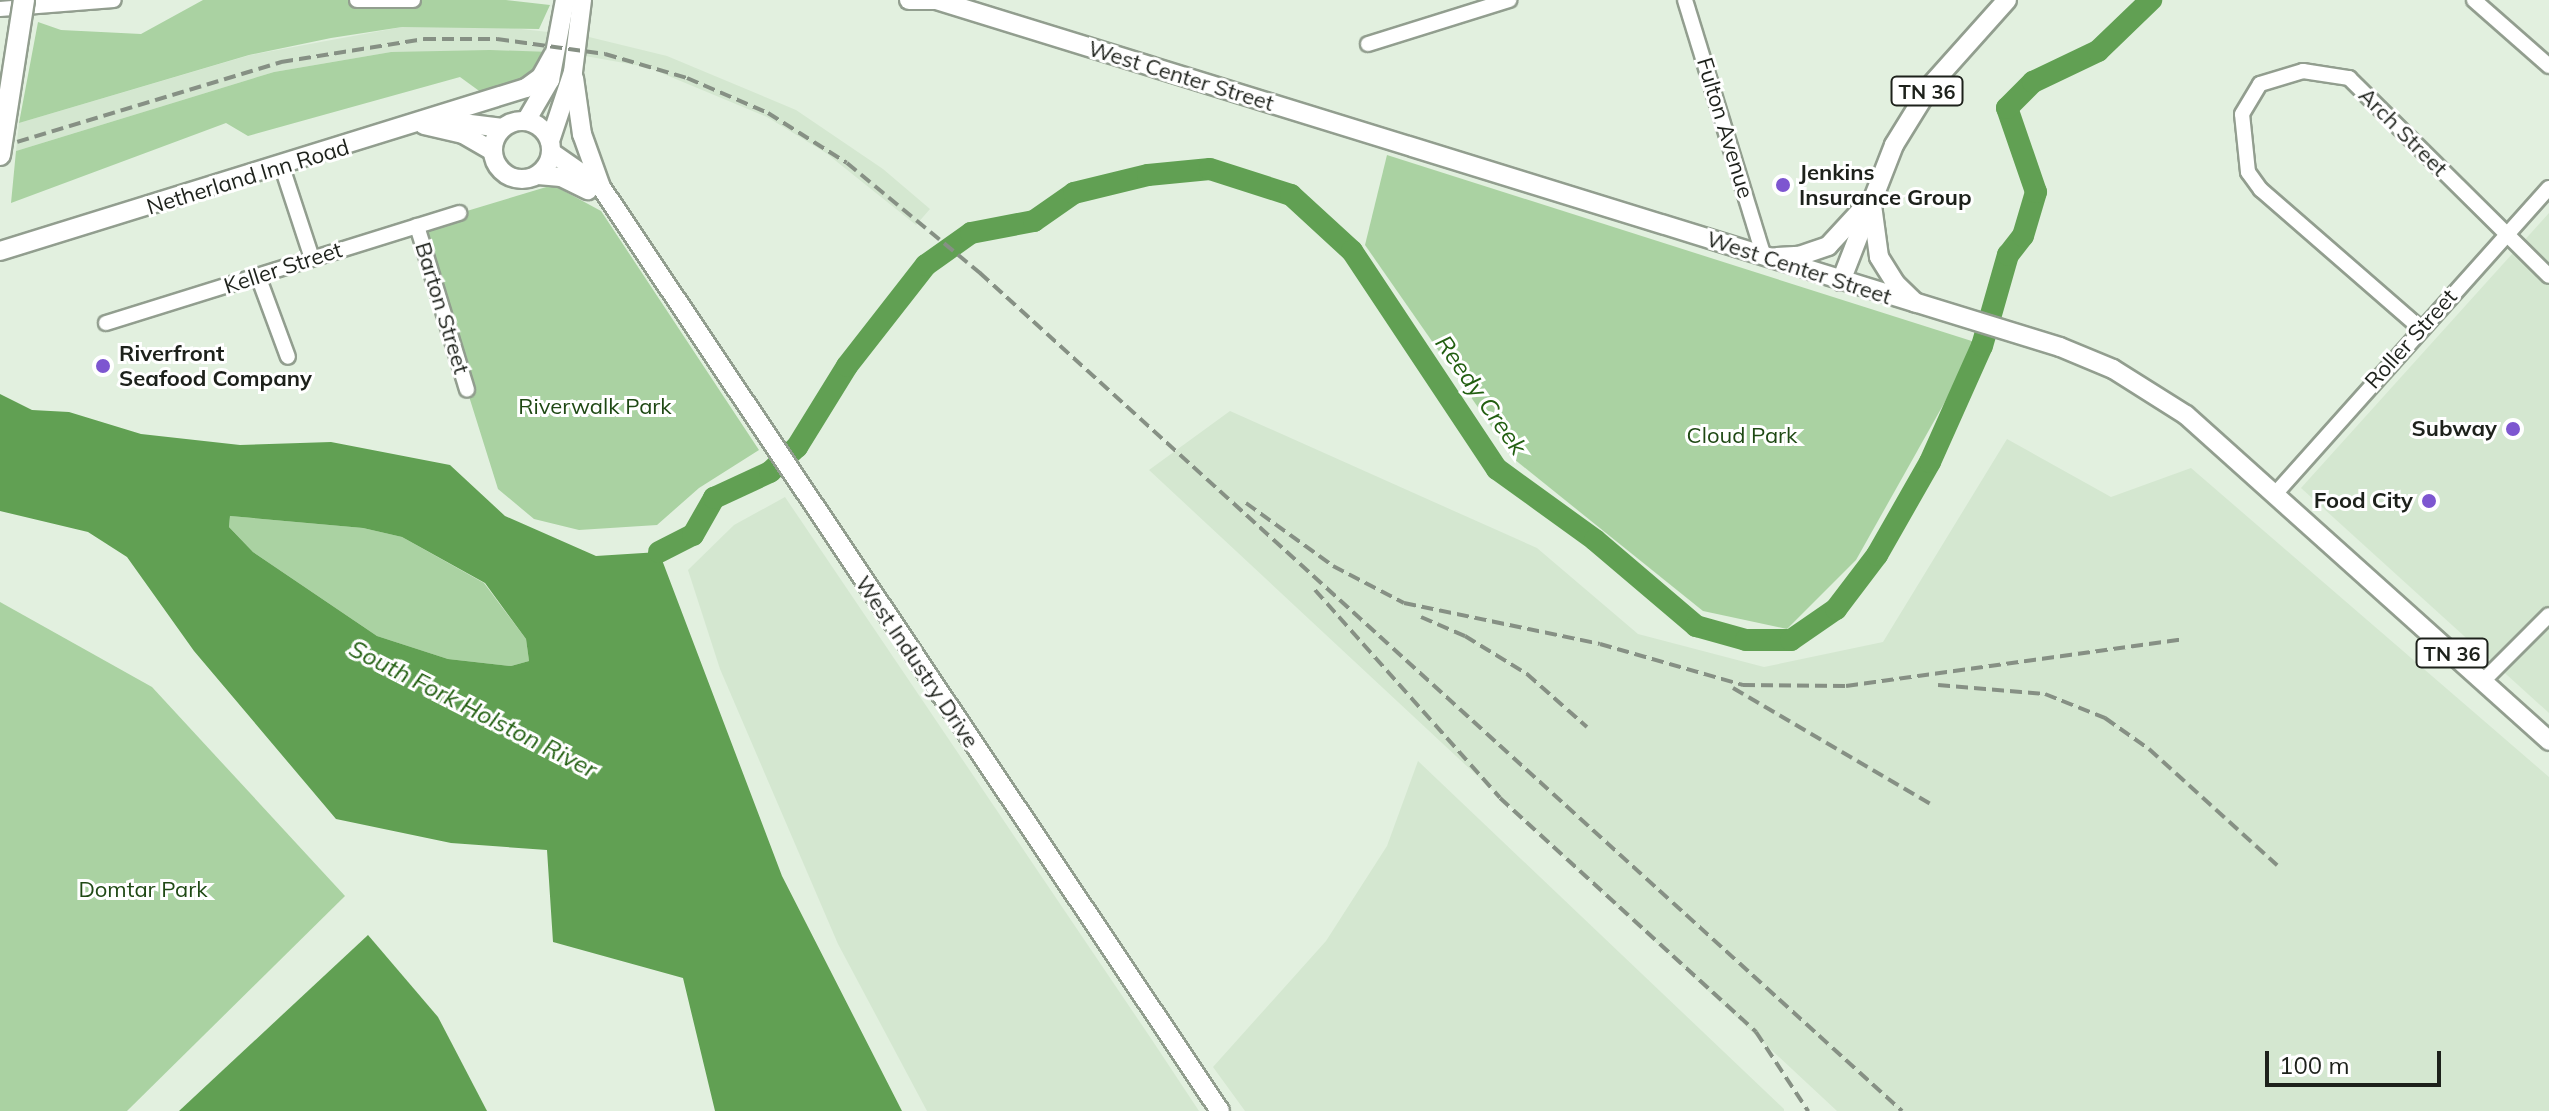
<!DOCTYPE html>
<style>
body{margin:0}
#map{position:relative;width:2549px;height:1111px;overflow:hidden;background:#e2f0df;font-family:Mulish,sans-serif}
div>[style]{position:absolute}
.built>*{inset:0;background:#d4e7d0}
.green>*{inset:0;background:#aad2a2}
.water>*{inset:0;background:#61a053}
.river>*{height:22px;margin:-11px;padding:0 11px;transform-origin:11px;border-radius:11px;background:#61a053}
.roads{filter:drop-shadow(2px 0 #929e8f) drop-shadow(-2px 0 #929e8f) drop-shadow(0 2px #929e8f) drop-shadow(0 -2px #929e8f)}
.minor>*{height:14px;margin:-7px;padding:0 7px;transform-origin:7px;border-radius:7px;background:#fff}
.major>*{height:18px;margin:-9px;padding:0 9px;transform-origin:9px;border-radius:9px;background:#fff}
.major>.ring{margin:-9px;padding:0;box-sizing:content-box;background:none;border:18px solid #fff;border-radius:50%}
.rail>*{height:4px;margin-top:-2px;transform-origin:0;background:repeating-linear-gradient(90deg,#869084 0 12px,transparent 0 18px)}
.bridges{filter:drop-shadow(2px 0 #929e8f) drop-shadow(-2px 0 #929e8f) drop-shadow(0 2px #929e8f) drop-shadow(0 -2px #929e8f)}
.highway-bridge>*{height:20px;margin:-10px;padding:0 10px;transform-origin:10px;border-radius:10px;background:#fff}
.dots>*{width:22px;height:22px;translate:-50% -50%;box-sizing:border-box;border:4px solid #fff;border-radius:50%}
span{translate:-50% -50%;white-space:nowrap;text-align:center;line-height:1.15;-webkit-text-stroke:6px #fff;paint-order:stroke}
.shield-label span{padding:2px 6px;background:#fff;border:2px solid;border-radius:6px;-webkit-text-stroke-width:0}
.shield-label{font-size:20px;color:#1d211b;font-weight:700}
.street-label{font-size:22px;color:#1d211b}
.poi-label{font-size:22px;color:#1d211b;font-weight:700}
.left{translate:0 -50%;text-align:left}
.right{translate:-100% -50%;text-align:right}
.park-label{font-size:22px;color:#1f4914}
.water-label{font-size:24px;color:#225f11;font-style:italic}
.scale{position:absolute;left:2265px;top:1051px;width:176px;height:36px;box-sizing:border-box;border:4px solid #1d211b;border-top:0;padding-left:10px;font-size:24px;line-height:28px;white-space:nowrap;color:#1d211b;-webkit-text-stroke:6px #fff;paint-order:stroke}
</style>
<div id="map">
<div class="built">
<i style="clip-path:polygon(477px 24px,557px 33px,551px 52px,391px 52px,274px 72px,16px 151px,19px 123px,250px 55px,402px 27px)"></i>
<i style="clip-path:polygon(589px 37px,667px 56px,796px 110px,883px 169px,930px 209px,916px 225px,826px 153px,767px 117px,647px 67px,585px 56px)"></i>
<i style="clip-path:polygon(2549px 213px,2549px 713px,2301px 488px)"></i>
<i style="clip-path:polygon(1230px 411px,1537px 548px,1638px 634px,1764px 667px,1883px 642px,2007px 439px,2111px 497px,2191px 468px,2549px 777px,2549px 1111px,1837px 1111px,1149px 470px)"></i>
<i style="clip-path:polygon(785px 497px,1152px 1040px,1199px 1111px,927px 1111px,838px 944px,720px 669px,688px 570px,734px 525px)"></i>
<i style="clip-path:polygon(1418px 761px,1784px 1109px,1784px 1111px,1245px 1111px,1213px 1067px,1326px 941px,1387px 846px)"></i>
</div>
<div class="green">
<i style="clip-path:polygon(203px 0,506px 0,550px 5px,539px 29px,402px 27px,331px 38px,249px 55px,19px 123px,38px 22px,61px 30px,141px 34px)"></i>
<i style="clip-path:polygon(490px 50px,551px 52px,541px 77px,482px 93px,460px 77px,248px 136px,226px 123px,11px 203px,16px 151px,274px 72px,391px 52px)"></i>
<i style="clip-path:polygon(1387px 155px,1978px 343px,1856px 560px,1787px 629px,1703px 611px,1514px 459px,1365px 245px)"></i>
<i style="clip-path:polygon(553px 185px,601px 211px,759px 450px,699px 488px,657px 525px,579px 530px,534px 519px,498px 489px,467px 390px,417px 226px)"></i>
<i style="clip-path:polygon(230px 516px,363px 528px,402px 537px,484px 583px,526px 639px,529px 661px,511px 666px,448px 659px,377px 636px,253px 552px,229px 527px)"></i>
<i style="clip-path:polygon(0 602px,152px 687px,345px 896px,127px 1111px,0 1111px)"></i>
</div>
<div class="water">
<i style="clip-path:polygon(evenodd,0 394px,32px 410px,69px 412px,141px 434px,240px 445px,331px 442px,450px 465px,505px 516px,596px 556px,659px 552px,782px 876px,902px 1111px,715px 1111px,683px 978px,553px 942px,547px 850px,451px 843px,336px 819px,194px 651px,127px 557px,88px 532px,0 511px,0 394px,230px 516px,363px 528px,402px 537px,485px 583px,526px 639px,529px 661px,511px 666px,448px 659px,377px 636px,253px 552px,229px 527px,230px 516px)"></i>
<i style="clip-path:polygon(368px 935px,438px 1017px,487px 1111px,179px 1111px)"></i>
</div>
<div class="river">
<i style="left:659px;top:552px;width:38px;rotate:-27deg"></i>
<i style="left:693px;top:535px;width:43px;rotate:-60.4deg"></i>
<i style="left:714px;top:498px;width:62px;rotate:-24.9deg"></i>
<i style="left:770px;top:472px;width:37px;rotate:-43deg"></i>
<i style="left:797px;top:447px;width:95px;rotate:-58.3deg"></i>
<i style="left:847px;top:366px;width:128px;rotate:-52deg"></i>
<i style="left:926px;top:265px;width:55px;rotate:-35.4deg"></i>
<i style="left:971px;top:233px;width:64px;rotate:-10.8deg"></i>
<i style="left:1034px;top:221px;width:49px;rotate:-35deg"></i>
<i style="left:1074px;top:193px;width:76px;rotate:-13.7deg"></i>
<i style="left:1148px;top:175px;width:62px;rotate:-5.5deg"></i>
<i style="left:1210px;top:169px;width:85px;rotate:17.8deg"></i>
<i style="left:1291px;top:195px;width:83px;rotate:42.6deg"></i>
<i style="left:1352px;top:251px;width:262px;rotate:56.4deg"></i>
<i style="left:1497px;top:469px;width:121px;rotate:35.9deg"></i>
<i style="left:1595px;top:540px;width:133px;rotate:40.4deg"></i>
<i style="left:1696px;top:626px;width:52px;rotate:15.6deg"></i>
<i style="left:1746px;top:640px;width:45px"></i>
<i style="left:1791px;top:640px;width:55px;rotate:-34.6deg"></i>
<i style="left:1836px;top:609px;width:68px;rotate:-52.8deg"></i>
<i style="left:1877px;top:555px;width:107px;rotate:-60.3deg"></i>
<i style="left:1930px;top:462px;width:127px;rotate:-65.9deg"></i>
<i style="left:1982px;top:346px;width:95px;rotate:-74.1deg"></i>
<i style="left:2008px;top:255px;width:24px;rotate:-52deg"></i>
<i style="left:2023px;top:236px;width:46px;rotate:-73.5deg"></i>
<i style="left:2036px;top:192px;width:89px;rotate:-109deg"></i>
<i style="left:2007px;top:108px;width:37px;rotate:-45deg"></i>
<i style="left:2033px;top:82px;width:72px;rotate:-25.5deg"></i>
<i style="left:2098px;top:51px;width:74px;rotate:-43.9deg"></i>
</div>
<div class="roads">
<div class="minor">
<i style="left:357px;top:0;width:56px"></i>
<i style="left:1685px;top:0;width:269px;rotate:72.9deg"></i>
<i style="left:2474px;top:0;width:100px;rotate:41.3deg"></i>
<i style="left:0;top:9px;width:114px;rotate:-4.5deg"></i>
<i style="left:1368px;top:44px;width:148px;rotate:-17.3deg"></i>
<i style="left:282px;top:167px;width:96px;rotate:71.8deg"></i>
<i style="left:417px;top:226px;width:171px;rotate:73deg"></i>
<i style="left:258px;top:276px;width:86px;rotate:69.7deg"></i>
<i style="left:106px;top:323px;width:370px;rotate:-17.3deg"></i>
<i style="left:2420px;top:328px;width:211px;rotate:-139deg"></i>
<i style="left:2261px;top:190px;width:22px;rotate:-126deg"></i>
<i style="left:2248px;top:172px;width:58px;rotate:-95.9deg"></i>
<i style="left:2242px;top:114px;width:35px;rotate:-59deg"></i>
<i style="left:2260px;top:84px;width:45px;rotate:-16.8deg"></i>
<i style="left:2303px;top:71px;width:47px;rotate:8.7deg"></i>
<i style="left:2349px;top:78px;width:281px;rotate:44.7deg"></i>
<i style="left:2276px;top:493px;width:409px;rotate:-48.2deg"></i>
<i style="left:2483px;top:681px;width:93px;rotate:-45deg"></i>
</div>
<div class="major">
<i style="left:909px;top:0;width:26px"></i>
<i style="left:936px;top:0;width:1176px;rotate:17.16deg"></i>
<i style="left:2060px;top:347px;width:57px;rotate:22.5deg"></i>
<i style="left:2113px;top:369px;width:86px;rotate:32.2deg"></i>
<i style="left:2186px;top:415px;width:488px;rotate:41.9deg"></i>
<i style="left:574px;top:78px;width:57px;rotate:81.9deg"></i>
<i style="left:582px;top:134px;width:56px;rotate:70.3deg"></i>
<i class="ring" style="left:493px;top:121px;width:40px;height:40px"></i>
<i style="left:446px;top:121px;width:57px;rotate:7deg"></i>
<i style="left:526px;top:121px;width:48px;rotate:-59.7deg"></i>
<i style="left:550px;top:80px;width:81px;rotate:-79.4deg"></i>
<i style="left:424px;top:125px;width:40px;rotate:13deg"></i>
<i style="left:463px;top:134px;width:34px;rotate:30deg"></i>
<i style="left:550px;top:141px;width:73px;rotate:-71.6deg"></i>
<i style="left:573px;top:72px;width:73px;rotate:-82.9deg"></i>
<i style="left:551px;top:152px;width:61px;rotate:35deg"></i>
<i style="left:601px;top:187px;width:1112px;rotate:56.18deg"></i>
<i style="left:538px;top:175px;width:23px;rotate:5deg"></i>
<i style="left:561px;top:177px;width:30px;rotate:26deg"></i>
<i style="left:1872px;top:205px;width:52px;rotate:82.3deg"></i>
<i style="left:1879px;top:257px;width:31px;rotate:58deg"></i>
<i style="left:1895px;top:283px;width:28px;rotate:44deg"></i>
<i style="left:0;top:251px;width:551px;rotate:-17.22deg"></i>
<i style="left:526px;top:88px;width:19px;rotate:-36deg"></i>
<i style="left:541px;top:77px;width:25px;rotate:-61deg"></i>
<i style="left:1777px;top:257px;width:22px;rotate:-3deg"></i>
<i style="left:1799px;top:256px;width:31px;rotate:-19deg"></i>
<i style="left:1828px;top:246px;width:53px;rotate:-47.3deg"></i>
<i style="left:1841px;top:281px;width:146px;rotate:-68.7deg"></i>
<i style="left:1894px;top:145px;width:70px;rotate:-58.3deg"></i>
<i style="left:1931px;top:85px;width:114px;rotate:-48.2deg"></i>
</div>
</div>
<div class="rail">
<i style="left:0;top:147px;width:294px;rotate:-16.8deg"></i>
<i style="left:281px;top:62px;width:145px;rotate:-9.1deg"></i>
<i style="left:424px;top:39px;width:73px"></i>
<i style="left:497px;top:39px;width:109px;rotate:7.9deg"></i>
<i style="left:605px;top:54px;width:85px;rotate:16.3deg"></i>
<i style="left:687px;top:78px;width:88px;rotate:23.4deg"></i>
<i style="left:768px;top:113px;width:93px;rotate:32.3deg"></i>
<i style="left:847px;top:163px;width:173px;rotate:39.6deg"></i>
<i style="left:980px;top:273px;width:1246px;rotate:42.27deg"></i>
<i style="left:1246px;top:503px;width:107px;rotate:35.9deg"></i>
<i style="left:1333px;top:566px;width:80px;rotate:27.5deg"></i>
<i style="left:1404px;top:603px;width:200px;rotate:11.8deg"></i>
<i style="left:1600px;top:644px;width:149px;rotate:16deg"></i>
<i style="left:1743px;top:685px;width:103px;rotate:0.6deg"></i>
<i style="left:1846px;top:686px;width:342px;rotate:-7.9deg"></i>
<i style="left:1315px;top:590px;width:278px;rotate:48.3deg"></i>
<i style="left:1500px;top:798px;width:347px;rotate:42.4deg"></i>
<i style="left:1756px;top:1032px;width:95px;rotate:56.6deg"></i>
<i style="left:1421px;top:617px;width:48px;rotate:23.4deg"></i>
<i style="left:1465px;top:636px;width:73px;rotate:31.5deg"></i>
<i style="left:1527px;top:674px;width:80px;rotate:41.5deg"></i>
<i style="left:1938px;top:685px;width:107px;rotate:4.8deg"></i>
<i style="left:2045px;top:694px;width:65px;rotate:21.8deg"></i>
<i style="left:2105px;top:718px;width:54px;rotate:35.2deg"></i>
<i style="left:2149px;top:749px;width:173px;rotate:42.2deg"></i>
<i style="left:1733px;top:688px;width:233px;rotate:30.4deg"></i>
</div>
<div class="bridges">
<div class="highway-bridge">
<i style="left:0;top:155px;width:157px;rotate:-81.2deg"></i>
</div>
</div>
<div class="dots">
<i style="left:1783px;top:185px;background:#7d56d0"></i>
<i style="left:103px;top:366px;background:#7d56d0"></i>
<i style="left:2513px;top:429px;background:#7d56d0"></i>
<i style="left:2429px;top:501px;background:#7d56d0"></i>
</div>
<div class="shield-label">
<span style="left:1927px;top:91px">TN 36</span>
<span style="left:2452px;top:653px">TN 36</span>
</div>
<div class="street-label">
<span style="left:1181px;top:76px;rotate:17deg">West Center Street</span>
<span style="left:1725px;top:128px;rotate:73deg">Fulton Avenue</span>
<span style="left:2403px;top:132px;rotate:45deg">Arch Street</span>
<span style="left:248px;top:177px;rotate:-17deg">Netherland Inn Road</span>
<span style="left:283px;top:268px;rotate:-18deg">Keller Street</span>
<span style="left:1799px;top:268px;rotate:18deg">West Center Street</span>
<span style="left:442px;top:308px;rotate:73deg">Barton Street</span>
<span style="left:2411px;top:339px;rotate:-48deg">Roller Street</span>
<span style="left:917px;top:662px;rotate:56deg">West Industry Drive</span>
</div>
<div class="poi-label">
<span class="left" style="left:1799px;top:185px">Jenkins<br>Insurance Group</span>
<span class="left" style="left:119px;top:366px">Riverfront<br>Seafood Company</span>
<span class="right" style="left:2497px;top:429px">Subway</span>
<span class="right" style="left:2413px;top:501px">Food City</span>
</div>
<div class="park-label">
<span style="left:595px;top:407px">Riverwalk Park</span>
<span style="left:1742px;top:436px">Cloud Park</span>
<span style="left:143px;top:890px">Domtar Park</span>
</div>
<div class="water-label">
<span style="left:1481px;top:395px;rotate:55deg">Reedy Creek</span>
<span style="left:473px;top:709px;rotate:27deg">South Fork Holston River</span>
</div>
<div class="scale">100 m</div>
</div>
